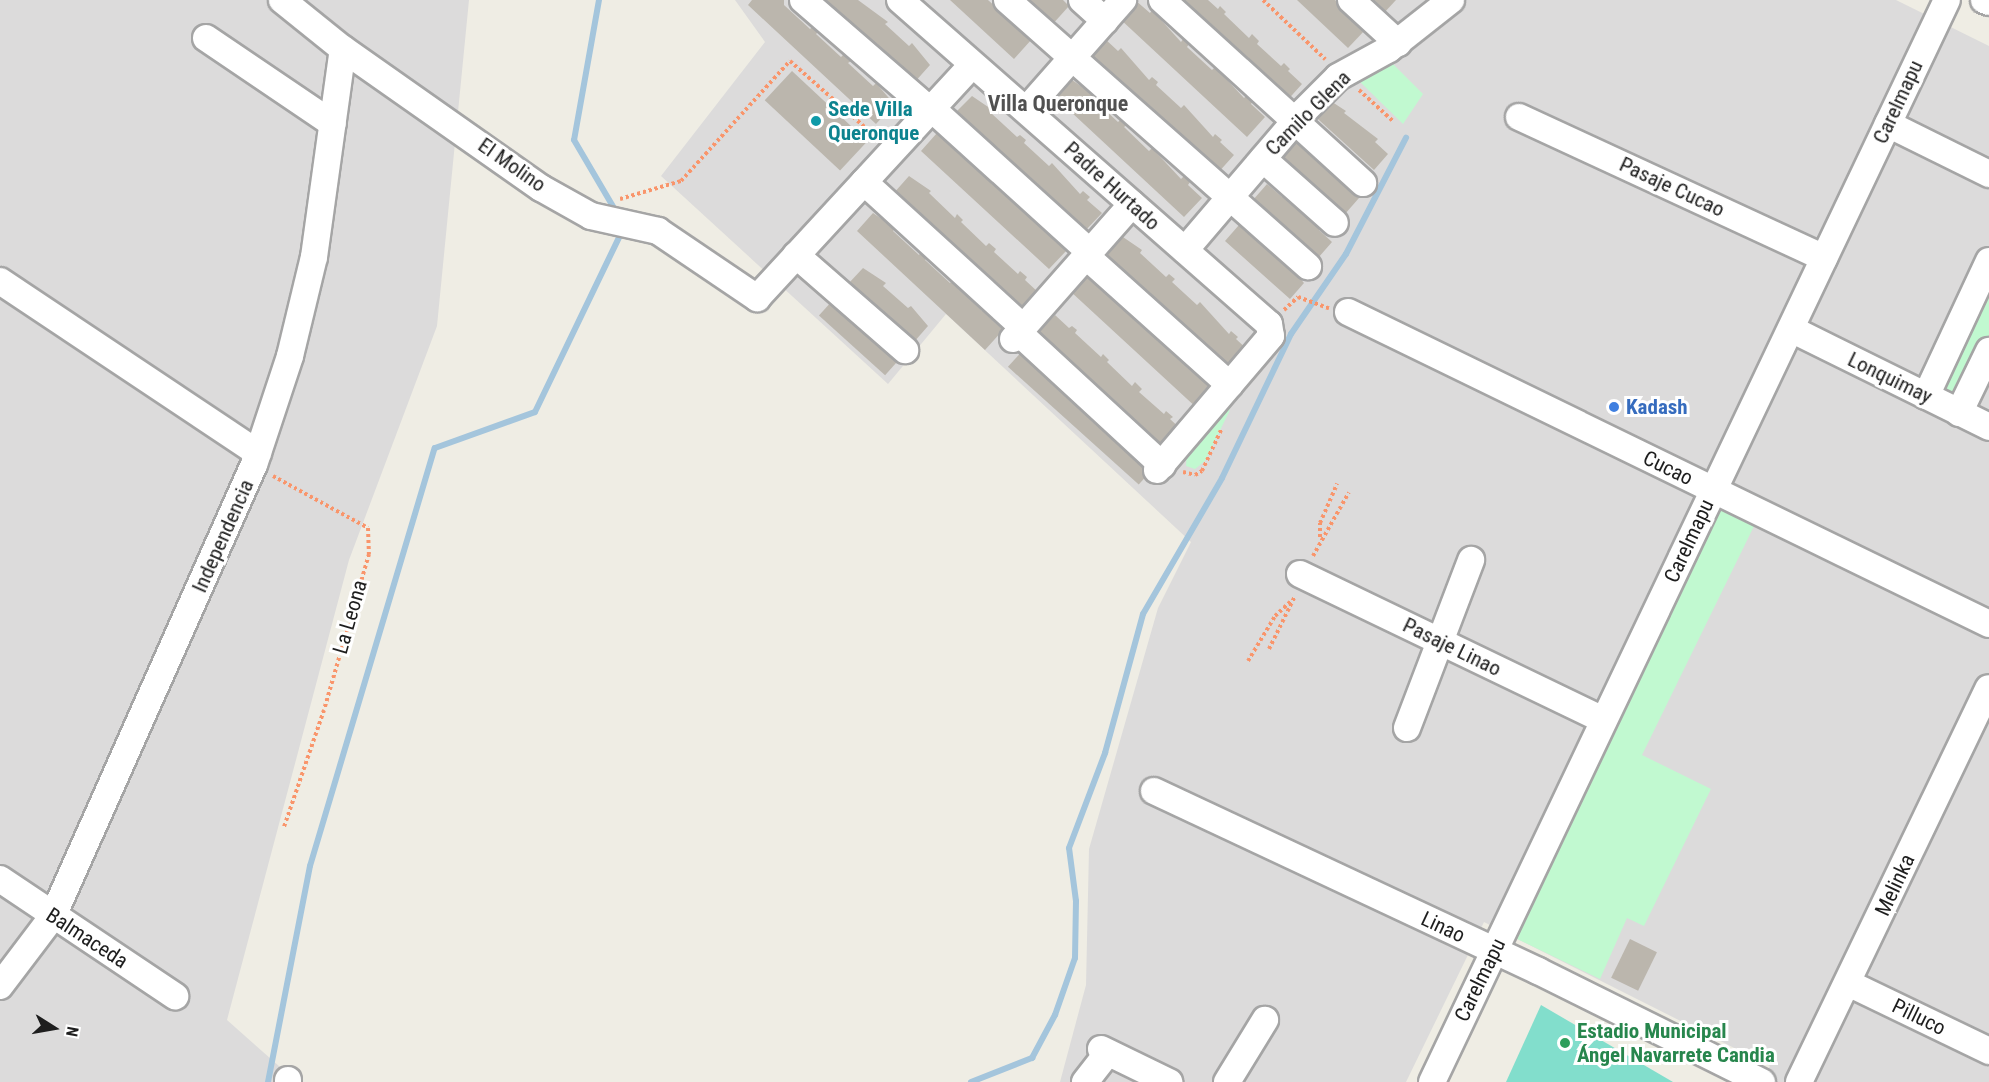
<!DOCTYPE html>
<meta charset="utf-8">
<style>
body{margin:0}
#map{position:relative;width:1989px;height:1082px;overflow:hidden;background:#efede4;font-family:"Roboto Condensed",sans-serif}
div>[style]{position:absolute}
.residential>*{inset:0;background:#dcdbdb}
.park>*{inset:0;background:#c1f9d0}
.pitch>*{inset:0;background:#82decc}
.stream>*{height:6px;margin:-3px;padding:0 3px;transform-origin:3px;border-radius:3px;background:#a4c5dc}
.building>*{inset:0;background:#bbb6ad;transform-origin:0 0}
.path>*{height:4px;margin-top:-2px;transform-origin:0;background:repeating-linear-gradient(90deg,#f9956b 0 3px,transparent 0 6px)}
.roads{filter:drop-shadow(2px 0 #a5a5a5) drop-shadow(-2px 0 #a5a5a5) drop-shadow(0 2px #a5a5a5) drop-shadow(0 -2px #a5a5a5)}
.minor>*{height:26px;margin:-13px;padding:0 13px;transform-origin:13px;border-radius:13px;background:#fff}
.dots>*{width:16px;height:16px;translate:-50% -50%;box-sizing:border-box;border:3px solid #fff;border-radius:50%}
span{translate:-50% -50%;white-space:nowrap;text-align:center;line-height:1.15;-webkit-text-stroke:6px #fff;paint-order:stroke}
.street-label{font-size:21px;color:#1e1e1e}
.culture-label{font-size:21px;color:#0d838f;font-weight:700}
.left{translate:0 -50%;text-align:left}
.shop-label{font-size:21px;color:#366cbe;font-weight:700}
.leisure-label{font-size:21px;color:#27864d;font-weight:700}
.neighbourhood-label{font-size:22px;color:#515151;font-weight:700}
.north{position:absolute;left:24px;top:998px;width:60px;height:60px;-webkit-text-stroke:4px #fff;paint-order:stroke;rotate:101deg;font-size:16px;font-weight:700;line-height:24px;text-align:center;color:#1e1e1e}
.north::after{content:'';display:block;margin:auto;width:21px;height:27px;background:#1e1e1e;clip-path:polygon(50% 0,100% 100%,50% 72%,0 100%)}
</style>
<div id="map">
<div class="residential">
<i style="clip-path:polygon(0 0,469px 0,437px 326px,349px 560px,227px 1020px,297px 1082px,0 1082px)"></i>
<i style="clip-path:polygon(735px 0,1896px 0,1989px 46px,1989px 1082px,1761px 1082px,1770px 1066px,1484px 922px,1406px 1082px,1060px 1082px,1086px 985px,1089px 849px,1158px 608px,1191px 542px,946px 314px,888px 384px,661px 176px,765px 42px)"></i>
</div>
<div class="park">
<i style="clip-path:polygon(1390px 61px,1423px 94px,1403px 124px,1354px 76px)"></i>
<i style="clip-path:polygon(1989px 274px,1989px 337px,1958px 400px,1934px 389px)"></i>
<i style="clip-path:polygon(1236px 384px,1229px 412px,1205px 461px,1195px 469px,1186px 466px,1187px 449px)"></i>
<i style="clip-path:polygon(1721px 505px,1756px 522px,1642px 755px,1711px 789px,1644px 926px,1627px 918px,1600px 979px,1515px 938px)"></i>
</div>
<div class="pitch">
<i style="clip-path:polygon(1541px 1005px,1673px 1082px,1506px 1082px)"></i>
</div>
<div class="stream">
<i style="left:599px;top:0;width:142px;rotate:100.1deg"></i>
<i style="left:574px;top:140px;width:87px;rotate:59.6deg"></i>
<i style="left:268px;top:1082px;width:220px;rotate:-79deg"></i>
<i style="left:310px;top:866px;width:436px;rotate:-73.4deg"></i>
<i style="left:435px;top:448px;width:106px;rotate:-19.8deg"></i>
<i style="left:535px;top:412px;width:203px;rotate:-64.3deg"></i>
<i style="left:971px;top:1082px;width:66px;rotate:-21.5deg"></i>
<i style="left:1032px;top:1058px;width:49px;rotate:-61.9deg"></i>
<i style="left:1055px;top:1015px;width:60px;rotate:-70.7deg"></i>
<i style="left:1075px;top:958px;width:57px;rotate:-89deg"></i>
<i style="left:1076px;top:901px;width:53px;rotate:-97.5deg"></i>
<i style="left:1069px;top:848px;width:102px;rotate:-69.2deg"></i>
<i style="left:1105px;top:753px;width:144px;rotate:-74.7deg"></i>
<i style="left:1143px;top:614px;width:157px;rotate:-59.8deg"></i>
<i style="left:1222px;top:478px;width:160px;rotate:-64.4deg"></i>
<i style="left:1291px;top:334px;width:97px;rotate:-55.5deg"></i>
<i style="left:1346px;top:254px;width:131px;rotate:-62.7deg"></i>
</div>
<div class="building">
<i style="clip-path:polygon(752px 0,784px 0,784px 5px,810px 29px,813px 26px,819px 31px,816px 34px,841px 57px,844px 54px,851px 61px,848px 63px,873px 86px,876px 83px,894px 104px,876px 124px,748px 5px)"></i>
<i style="clip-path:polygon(822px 0,858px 0,888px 22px,885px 24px,909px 46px,912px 43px,930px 65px,913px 84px)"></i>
<i style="clip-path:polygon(950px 0,988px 0,1011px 21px,1013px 18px,1032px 39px,1014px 59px)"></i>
<i style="clip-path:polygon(1024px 0,1063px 0,1069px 6px,1051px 26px)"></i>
<i style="clip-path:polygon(1135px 0,1150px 13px,1152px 10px,1181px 42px,1184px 38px,1189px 44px,1187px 47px,1212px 70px,1215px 67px,1244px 98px,1247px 95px,1253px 101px,1251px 104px,1265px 117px,1247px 137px,1119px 18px)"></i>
<i style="clip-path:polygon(1172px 0,1208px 0,1218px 9px,1220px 6px,1226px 12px,1224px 14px,1249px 38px,1252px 34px,1259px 41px,1257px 44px,1281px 66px,1284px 63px,1290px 69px,1288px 71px,1302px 84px,1284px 104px)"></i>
<i style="clip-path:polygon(1297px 0,1335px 0,1366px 29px,1348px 48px)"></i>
<i style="clip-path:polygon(1368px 0,1396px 0,1383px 14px)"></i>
<i style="clip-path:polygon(1104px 38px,1118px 51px,1121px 48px,1149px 80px,1152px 77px,1158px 82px,1156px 85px,1181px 108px,1184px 105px,1213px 137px,1215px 134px,1222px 140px,1220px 142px,1234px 155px,1216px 175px,1087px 56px)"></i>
<i style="left:792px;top:71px;width:103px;height:40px;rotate:43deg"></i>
<i style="clip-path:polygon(1072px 80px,1094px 95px,1092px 98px,1118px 122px,1121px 119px,1127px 125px,1124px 127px,1149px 151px,1152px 148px,1181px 179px,1184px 176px,1190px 182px,1188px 185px,1202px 198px,1184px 217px,1056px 98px)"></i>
<i style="clip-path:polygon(972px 96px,994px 111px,991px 113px,1017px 137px,1020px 135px,1026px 140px,1024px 143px,1049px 166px,1052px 163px,1080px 194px,1083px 191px,1090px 197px,1087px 200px,1102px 213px,1084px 232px,955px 113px)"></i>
<i style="clip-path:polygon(1323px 96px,1346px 111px,1344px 113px,1378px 139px,1375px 142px,1388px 154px,1374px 170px,1309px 111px)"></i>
<i style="clip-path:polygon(937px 133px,952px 146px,954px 143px,983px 175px,986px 172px,992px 177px,989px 180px,1015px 203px,1017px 200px,1024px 206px,1022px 209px,1046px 232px,1049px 228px,1055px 235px,1053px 237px,1067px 250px,1049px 269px,921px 151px)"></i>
<i style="clip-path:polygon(1294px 140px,1309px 153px,1311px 150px,1359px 198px,1345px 214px,1280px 156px)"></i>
<i style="clip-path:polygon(909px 176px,931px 191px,929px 193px,955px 218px,957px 214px,963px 220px,961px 222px,986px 246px,989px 243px,996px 249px,994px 252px,1018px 274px,1020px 271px,1027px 277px,1025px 280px,1039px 293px,1021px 312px,893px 194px)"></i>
<i style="clip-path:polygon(1267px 184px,1282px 197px,1284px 194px,1290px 199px,1288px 202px,1321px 228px,1319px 230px,1332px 242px,1318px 258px,1253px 200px)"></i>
<i style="clip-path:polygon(873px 213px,895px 228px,893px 231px,919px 255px,921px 252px,927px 257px,925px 260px,950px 283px,953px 280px,982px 311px,985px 309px,991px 314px,989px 317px,1003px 330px,985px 350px,857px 231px)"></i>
<i style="clip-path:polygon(1239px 225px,1262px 241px,1259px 243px,1287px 263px,1304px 283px,1290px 299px,1225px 241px)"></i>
<i style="clip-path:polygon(1120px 235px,1142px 250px,1140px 253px,1166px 277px,1169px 274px,1175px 279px,1172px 282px,1197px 305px,1200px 302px,1229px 334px,1231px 331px,1238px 337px,1236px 339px,1250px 352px,1232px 372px,1104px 253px)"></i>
<i style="clip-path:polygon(863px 268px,886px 283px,883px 286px,908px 308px,911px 306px,928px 326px,914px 342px,848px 284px)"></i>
<i style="clip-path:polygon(1087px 273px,1132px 315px,1135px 312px,1138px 320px,1164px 343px,1167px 340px,1195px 372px,1198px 369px,1204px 375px,1202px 377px,1217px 390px,1199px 410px,1070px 291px)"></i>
<i style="left:833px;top:300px;width:89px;height:21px;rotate:42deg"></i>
<i style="clip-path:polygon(1055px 315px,1069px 328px,1072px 326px,1077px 330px,1075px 333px,1101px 357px,1103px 354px,1109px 360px,1107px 362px,1132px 386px,1135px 382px,1142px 389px,1139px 392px,1164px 414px,1166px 411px,1173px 417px,1170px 419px,1185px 433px,1167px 452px,1038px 333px)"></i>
<i style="left:1024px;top:349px;width:176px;height:24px;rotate:42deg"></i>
<i style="left:1630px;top:939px;width:30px;height:43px;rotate:26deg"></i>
</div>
<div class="path">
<i style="left:1263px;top:0;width:86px;rotate:43.6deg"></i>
<i style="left:1359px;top:90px;width:47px;rotate:42.4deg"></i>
<i style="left:620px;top:199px;width:64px;rotate:-16.4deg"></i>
<i style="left:681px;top:181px;width:162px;rotate:-47.8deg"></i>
<i style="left:790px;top:61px;width:115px;rotate:41.5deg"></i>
<i style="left:1284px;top:310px;width:19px;rotate:-43deg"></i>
<i style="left:1298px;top:297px;width:33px;rotate:20deg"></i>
<i style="left:1183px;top:472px;width:12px;rotate:14deg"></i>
<i style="left:1195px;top:475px;width:8px;rotate:-30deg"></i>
<i style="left:1202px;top:471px;width:47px;rotate:-65.1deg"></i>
<i style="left:273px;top:476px;width:108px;rotate:28.7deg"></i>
<i style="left:368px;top:528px;width:26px;rotate:88deg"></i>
<i style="left:369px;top:554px;width:162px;rotate:106.1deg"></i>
<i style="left:324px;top:710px;width:124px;rotate:108.9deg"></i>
<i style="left:1320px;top:537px;width:14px;rotate:-90deg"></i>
<i style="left:1320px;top:523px;width:43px;rotate:-66.4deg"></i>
<i style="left:1313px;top:556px;width:73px;rotate:-60.6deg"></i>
<i style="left:1269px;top:649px;width:59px;rotate:-63.9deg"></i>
<i style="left:1248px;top:661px;width:52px;rotate:-59deg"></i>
<i style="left:1275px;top:616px;width:22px;rotate:-43deg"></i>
</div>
<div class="roads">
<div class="minor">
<i style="left:282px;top:0;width:78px;rotate:38.8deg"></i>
<i style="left:343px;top:49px;width:242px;rotate:35.1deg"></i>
<i style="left:541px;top:188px;width:57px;rotate:29.2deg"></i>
<i style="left:591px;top:216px;width:69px;rotate:12.6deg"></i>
<i style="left:658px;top:231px;width:120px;rotate:34.1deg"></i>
<i style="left:757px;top:298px;width:317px;rotate:-47.3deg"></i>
<i style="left:803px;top:0;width:168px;rotate:40.9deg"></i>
<i style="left:900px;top:0;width:491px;rotate:41.3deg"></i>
<i style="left:1269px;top:324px;width:12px;rotate:81deg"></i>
<i style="left:1271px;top:336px;width:176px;rotate:130.4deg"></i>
<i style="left:1007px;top:0;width:402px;rotate:41.5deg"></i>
<i style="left:1082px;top:0;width:31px;rotate:42deg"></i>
<i style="left:1162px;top:0;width:272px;rotate:42.3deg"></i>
<i style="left:1351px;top:0;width:64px;rotate:42.5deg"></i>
<i style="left:1984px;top:0;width:5px;rotate:22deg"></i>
<i style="left:206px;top:38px;width:153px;rotate:34.1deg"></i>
<i style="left:931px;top:108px;width:215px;rotate:42.2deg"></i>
<i style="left:1026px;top:110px;width:147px;rotate:-48.6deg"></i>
<i style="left:1519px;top:117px;width:336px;rotate:24.8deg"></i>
<i style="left:1888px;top:124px;width:113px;rotate:26.3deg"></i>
<i style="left:1263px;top:159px;width:96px;rotate:41.6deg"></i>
<i style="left:864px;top:182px;width:215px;rotate:42.4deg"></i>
<i style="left:1185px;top:250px;width:180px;rotate:-49.5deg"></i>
<i style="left:1302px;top:113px;width:51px;rotate:-45deg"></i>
<i style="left:1338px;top:77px;width:58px;rotate:-28.8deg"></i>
<i style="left:1389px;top:49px;width:79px;rotate:-38.3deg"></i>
<i style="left:796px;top:255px;width:145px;rotate:41.1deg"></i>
<i style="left:1086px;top:256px;width:193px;rotate:41.9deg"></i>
<i style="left:0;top:281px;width:310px;rotate:33.7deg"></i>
<i style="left:1348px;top:312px;width:713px;rotate:25.95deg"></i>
<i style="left:1791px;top:329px;width:221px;rotate:26.3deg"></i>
<i style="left:1019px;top:333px;width:195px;rotate:42.7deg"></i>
<i style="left:1013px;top:339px;width:180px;rotate:-48.6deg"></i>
<i style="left:1926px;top:396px;width:149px;rotate:-65deg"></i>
<i style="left:1959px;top:413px;width:69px;rotate:-64.2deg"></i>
<i style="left:1300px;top:574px;width:337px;rotate:25.7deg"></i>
<i style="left:1407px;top:728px;width:180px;rotate:-69.1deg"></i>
<i style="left:1154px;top:791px;width:424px;rotate:25.1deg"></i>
<i style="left:1538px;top:971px;width:250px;rotate:26.4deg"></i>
<i style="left:0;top:879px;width:211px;rotate:33.8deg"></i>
<i style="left:1848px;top:983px;width:157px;rotate:25.7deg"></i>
<i style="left:0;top:986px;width:88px;rotate:-52.9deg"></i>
<i style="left:53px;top:916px;width:494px;rotate:-66deg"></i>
<i style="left:254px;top:465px;width:115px;rotate:-71.7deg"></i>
<i style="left:290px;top:356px;width:102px;rotate:-76.4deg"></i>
<i style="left:314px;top:257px;width:210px;rotate:-82.1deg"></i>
<i style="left:1101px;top:1049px;width:76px;rotate:25.9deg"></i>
<i style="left:288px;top:1082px;width:2px;rotate:-90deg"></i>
<i style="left:1085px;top:1082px;width:37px;rotate:-52deg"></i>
<i style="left:1227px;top:1082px;width:73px;rotate:-58.5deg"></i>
<i style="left:1432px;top:1082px;width:1198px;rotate:-64.55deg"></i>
<i style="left:1799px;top:1082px;width:437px;rotate:-64.3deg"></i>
</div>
</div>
<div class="dots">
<i style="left:816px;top:121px;background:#0f9aa8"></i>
<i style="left:1614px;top:407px;background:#3f7fe0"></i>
<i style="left:1565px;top:1043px;background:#2e9e5b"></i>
</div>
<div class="street-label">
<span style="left:1898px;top:102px;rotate:-65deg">Carelmapu</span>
<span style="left:1308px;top:113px;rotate:-45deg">Camilo Glena</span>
<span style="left:512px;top:165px;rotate:35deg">El Molino</span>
<span style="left:1112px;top:186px;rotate:42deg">Padre Hurtado</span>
<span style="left:1672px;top:187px;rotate:25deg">Pasaje Cucao</span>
<span style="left:1890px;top:378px;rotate:26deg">Lonquimay</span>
<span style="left:1668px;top:468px;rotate:26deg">Cucao</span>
<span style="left:223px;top:536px;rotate:-66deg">Independencia</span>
<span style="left:1689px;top:541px;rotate:-65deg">Carelmapu</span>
<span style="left:350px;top:617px;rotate:-74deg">La Leona</span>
<span style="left:1452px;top:647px;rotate:26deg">Pasaje Linao</span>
<span style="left:1895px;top:885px;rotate:-65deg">Melinka</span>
<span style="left:1443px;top:927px;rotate:25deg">Linao</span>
<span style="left:87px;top:938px;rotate:33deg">Balmaceda</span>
<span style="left:1480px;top:980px;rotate:-64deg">Carelmapu</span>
<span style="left:1919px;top:1017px;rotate:26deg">Pilluco</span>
</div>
<div class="culture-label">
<span class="left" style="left:828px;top:121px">Sede Villa<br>Queronque</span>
</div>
<div class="shop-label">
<span class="left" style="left:1626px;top:407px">Kadash</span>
</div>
<div class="leisure-label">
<span class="left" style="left:1577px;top:1043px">Estadio Municipal<br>Ángel Navarrete Candia</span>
</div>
<div class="neighbourhood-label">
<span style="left:1058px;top:104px">Villa Queronque</span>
</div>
<div class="north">N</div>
</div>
